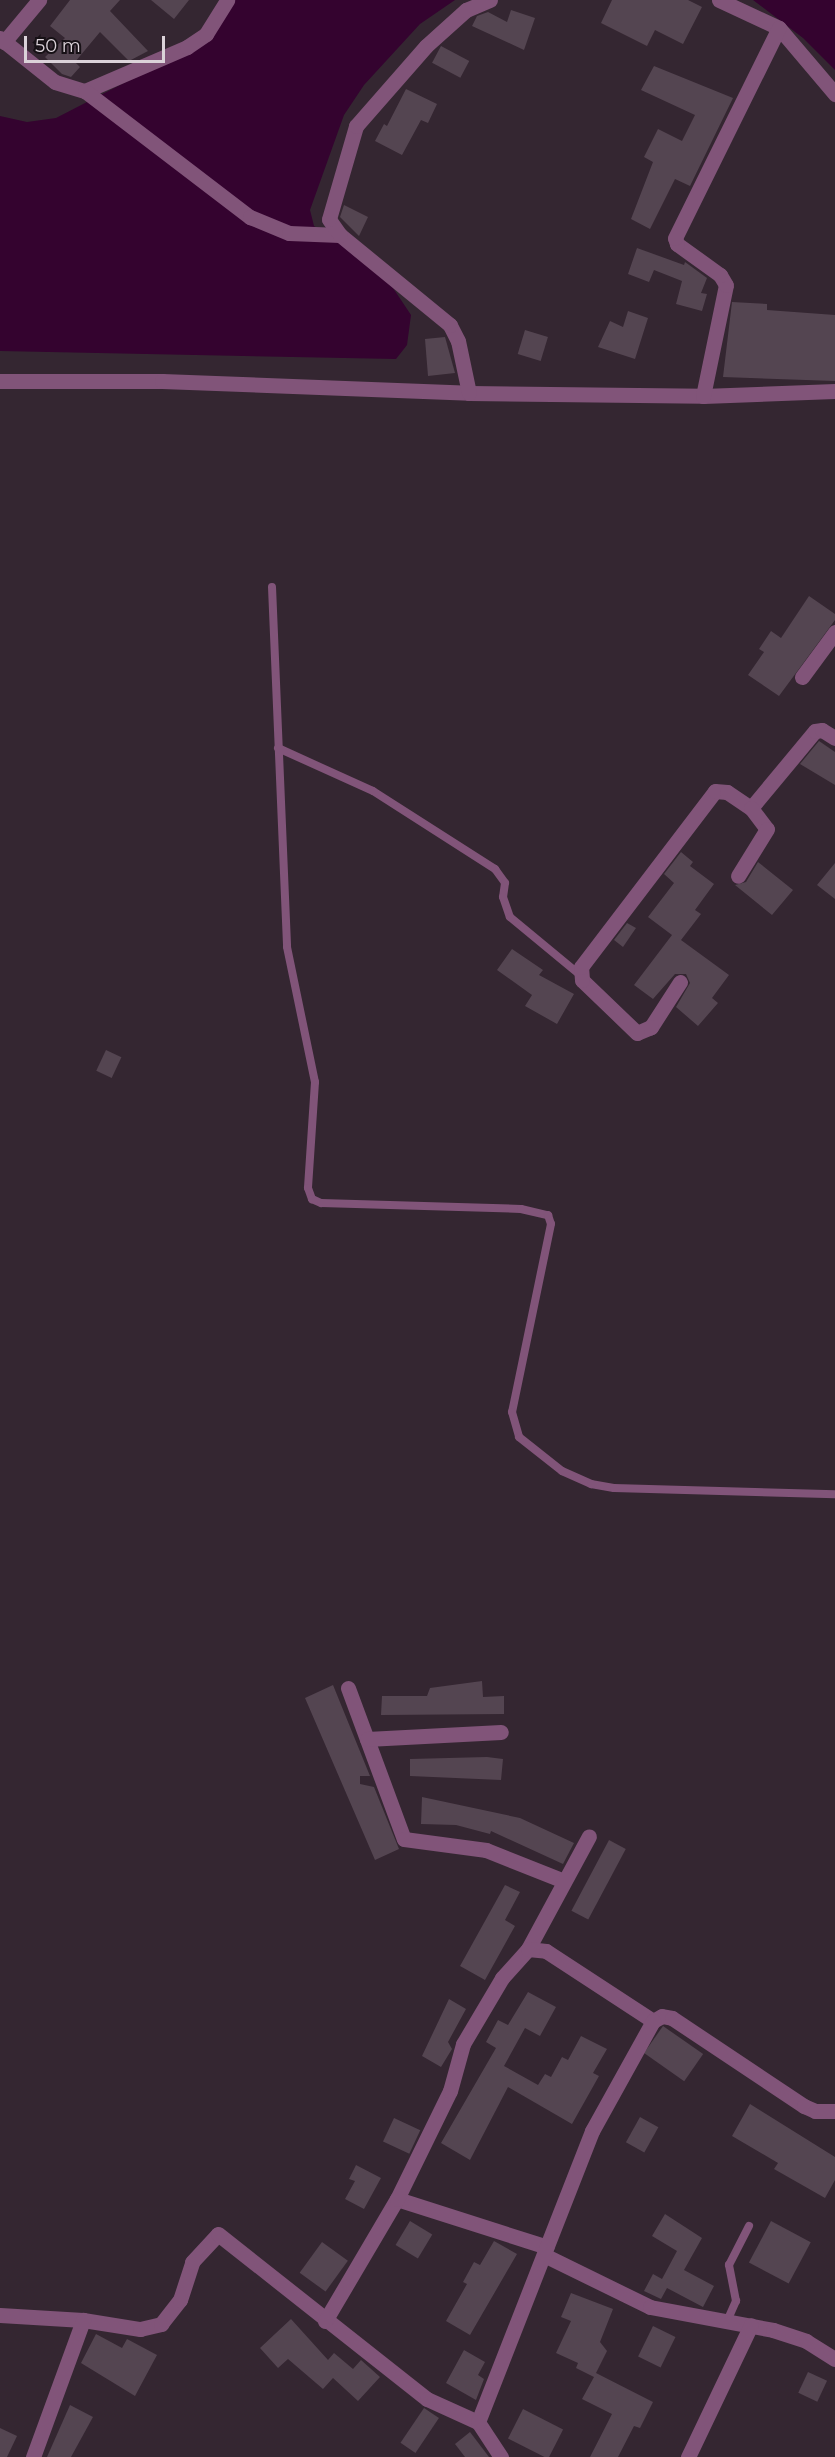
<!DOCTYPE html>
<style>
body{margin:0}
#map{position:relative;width:835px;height:2457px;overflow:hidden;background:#342631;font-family:Montserrat,sans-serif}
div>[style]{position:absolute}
.water>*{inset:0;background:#34032f}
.building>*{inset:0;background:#544551;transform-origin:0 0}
.lane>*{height:8px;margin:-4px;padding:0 4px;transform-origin:4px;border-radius:4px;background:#815479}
.street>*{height:15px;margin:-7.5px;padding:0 7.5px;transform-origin:7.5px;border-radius:7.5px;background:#815479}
span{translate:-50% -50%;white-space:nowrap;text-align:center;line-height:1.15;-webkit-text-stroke:5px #171116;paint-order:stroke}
.scale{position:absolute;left:24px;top:36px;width:141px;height:27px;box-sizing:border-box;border:3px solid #dbd2d9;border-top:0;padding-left:8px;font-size:18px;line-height:21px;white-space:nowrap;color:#dbd2d9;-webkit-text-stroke:4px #171116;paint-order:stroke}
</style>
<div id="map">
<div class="water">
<i style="clip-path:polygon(232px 0,455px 0,420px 24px,364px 85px,344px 115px,310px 210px,314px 226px,348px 247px,389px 282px,411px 315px,407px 345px,396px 359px,0 351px,0 116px,27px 122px,56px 118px,186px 51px)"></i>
<i style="clip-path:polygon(753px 0,835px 0,835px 70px,803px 38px)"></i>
</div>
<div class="building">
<i style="clip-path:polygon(70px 0,120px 0,110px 11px,148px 51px,129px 61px,100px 32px,75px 62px,80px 67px,71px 77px,62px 74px,45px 57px,65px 38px,50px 26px)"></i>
<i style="clip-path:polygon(151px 0,189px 0,174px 19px)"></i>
<i style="clip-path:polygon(612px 0,688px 0,702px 7px,683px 44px,655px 30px,647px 46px,601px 23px)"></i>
<i style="clip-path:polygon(511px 10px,535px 18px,524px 50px,472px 26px,477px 16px,488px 12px,507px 22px)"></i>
<i style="left:441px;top:46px;width:32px;height:19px;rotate:28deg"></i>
<i style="clip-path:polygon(654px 66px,733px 98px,690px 186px,675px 179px,650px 229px,631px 219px,653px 162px,644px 157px,658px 129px,682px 141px,695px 115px,641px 90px)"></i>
<i style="clip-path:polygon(406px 89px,437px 104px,428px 123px,421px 120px,402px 155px,375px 141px,384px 124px,387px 126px)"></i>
<i style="clip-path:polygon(344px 205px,368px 217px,359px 236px,340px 217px)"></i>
<i style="clip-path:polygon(637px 248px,684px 265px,685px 262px,707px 278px,701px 293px,707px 294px,702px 311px,676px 304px,682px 281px,654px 270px,649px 282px,628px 274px)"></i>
<i style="clip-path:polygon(732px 302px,767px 304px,767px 310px,835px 315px,835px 381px,723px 377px)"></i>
<i style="clip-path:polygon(628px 311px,648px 318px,635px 359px,598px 347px,610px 321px,623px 327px)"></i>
<i style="left:525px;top:330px;width:24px;height:25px;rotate:17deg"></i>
<i style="clip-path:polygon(445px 337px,455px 373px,428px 376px,425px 339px)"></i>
<i style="clip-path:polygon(809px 596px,835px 614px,835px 620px,779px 696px,748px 675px,764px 652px,759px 649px,771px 631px,781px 638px)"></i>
<i style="clip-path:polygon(819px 741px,835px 752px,835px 785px,800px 764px)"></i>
<i style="clip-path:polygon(681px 852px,693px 862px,690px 866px,714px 884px,695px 910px,701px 914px,681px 940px,729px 975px,712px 998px,718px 1003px,698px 1026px,676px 1007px,690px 983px,686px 974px,675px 974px,653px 999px,634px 985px,672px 935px,648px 917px,674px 883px,664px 874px)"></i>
<i style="clip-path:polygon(758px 862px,793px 890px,772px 915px,735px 885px,746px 882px)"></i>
<i style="clip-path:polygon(835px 863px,835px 899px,817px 885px)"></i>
<i style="clip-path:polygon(627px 923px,636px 928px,623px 947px,614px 940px)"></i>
<i style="clip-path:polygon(512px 949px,543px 970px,539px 975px,574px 994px,557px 1024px,525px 1006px,532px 995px,497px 970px)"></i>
<i style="left:106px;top:1050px;width:17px;height:23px;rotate:25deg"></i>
<i style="clip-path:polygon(482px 1681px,483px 1697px,504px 1696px,504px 1714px,381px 1715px,382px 1696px,427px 1696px,430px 1688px)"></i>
<i style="clip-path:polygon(333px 1685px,370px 1776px,360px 1776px,360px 1784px,374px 1787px,399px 1849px,375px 1860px,305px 1698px)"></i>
<i style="clip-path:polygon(487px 1757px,503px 1759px,501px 1780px,410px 1776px,410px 1759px)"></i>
<i style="clip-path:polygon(422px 1797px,520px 1818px,574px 1843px,563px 1864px,491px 1831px,490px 1834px,456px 1825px,421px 1824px)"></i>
<i style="left:609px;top:1840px;width:19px;height:80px;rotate:28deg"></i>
<i style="clip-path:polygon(505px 1885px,520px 1892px,505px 1920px,515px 1926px,485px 1980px,460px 1966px)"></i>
<i style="clip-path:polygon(528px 1992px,556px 2007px,540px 2036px,525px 2028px,504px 2066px,538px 2085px,545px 2074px,551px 2077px,562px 2057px,568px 2060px,581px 2036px,607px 2049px,593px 2073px,599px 2076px,572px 2124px,508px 2087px,470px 2160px,441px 2143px,496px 2048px,486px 2042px,498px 2020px,508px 2025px)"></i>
<i style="clip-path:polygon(449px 1999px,466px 2009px,448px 2042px,452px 2049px,441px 2067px,422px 2056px)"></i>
<i style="left:663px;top:2026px;width:49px;height:33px;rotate:35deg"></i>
<i style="clip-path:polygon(750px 2104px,835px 2157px,835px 2180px,825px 2198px,774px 2169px,778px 2163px,732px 2136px)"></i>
<i style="left:640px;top:2117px;width:21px;height:29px;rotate:29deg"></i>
<i style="left:394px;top:2118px;width:29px;height:26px;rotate:25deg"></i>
<i style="clip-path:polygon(356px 2165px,381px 2178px,364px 2209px,345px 2199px,355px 2181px,349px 2179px)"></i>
<i style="clip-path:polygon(665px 2214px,702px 2238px,684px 2270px,714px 2286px,703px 2307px,667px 2288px,661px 2299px,644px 2291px,653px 2274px,662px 2279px,677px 2251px,652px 2236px)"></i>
<i style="left:410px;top:2221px;width:26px;height:28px;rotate:31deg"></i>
<i style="left:771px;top:2221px;width:45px;height:47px;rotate:28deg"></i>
<i style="clip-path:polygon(494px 2241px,517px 2254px,470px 2335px,446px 2321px,467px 2284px,463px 2282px,474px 2262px,480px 2265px)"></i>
<i style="left:322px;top:2242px;width:32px;height:38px;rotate:36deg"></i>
<i style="clip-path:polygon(571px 2293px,613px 2309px,600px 2342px,607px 2351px,596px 2373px,653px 2402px,640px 2428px,634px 2426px,618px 2457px,590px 2457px,612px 2414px,582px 2399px,594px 2377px,576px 2368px,578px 2363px,556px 2353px,571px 2321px,561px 2317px)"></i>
<i style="clip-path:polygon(291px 2319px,328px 2360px,334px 2353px,353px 2369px,361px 2360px,380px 2377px,358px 2401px,333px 2378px,323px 2389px,288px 2359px,278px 2368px,260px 2348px)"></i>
<i style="left:653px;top:2326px;width:25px;height:34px;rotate:26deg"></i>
<i style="clip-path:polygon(96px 2334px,122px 2348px,127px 2339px,157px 2355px,135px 2396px,81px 2363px)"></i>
<i style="clip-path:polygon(464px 2350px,485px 2362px,478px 2375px,484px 2379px,476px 2400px,446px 2383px)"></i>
<i style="left:808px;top:2372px;width:21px;height:23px;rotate:25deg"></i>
<i style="clip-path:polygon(70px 2405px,93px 2417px,71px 2457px,47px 2457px)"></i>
<i style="left:424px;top:2408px;width:18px;height:42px;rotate:34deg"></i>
<i style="left:523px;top:2409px;width:45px;height:33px;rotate:27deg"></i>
<i style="clip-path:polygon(0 2428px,17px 2436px,7px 2457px,0 2457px)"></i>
<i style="clip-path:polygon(470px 2432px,489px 2457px,465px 2457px,455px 2444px)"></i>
</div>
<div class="lane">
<i style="left:272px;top:587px;width:360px;rotate:87.6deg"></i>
<i style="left:287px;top:947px;width:138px;rotate:78.3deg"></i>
<i style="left:315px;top:1082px;width:106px;rotate:93.8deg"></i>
<i style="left:308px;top:1188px;width:12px;rotate:70deg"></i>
<i style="left:312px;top:1199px;width:10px;rotate:24deg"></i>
<i style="left:321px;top:1203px;width:200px;rotate:1.7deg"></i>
<i style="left:521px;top:1209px;width:28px;rotate:13deg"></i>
<i style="left:548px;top:1215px;width:9px;rotate:72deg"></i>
<i style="left:551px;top:1224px;width:192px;rotate:101.7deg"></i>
<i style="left:512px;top:1412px;width:26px;rotate:74deg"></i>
<i style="left:519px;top:1437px;width:55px;rotate:38.3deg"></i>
<i style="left:562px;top:1471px;width:32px;rotate:24deg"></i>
<i style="left:591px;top:1484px;width:23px;rotate:10deg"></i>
<i style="left:614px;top:1488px;width:221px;rotate:1.6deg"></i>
<i style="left:278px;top:748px;width:104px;rotate:24.4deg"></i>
<i style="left:373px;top:791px;width:145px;rotate:32.6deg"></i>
<i style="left:495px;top:869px;width:17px;rotate:54deg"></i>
<i style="left:505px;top:883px;width:14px;rotate:98deg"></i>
<i style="left:503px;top:897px;width:21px;rotate:71deg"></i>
<i style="left:510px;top:917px;width:91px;rotate:39.6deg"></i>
<i style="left:728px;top:2319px;width:20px;rotate:-66deg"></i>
<i style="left:736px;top:2301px;width:37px;rotate:-101deg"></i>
<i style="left:729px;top:2265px;width:44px;rotate:-62.9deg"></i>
</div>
<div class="street">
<i style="left:719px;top:0;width:66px;rotate:25deg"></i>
<i style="left:779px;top:28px;width:87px;rotate:49.7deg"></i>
<i style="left:0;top:38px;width:70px;rotate:38.7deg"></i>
<i style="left:55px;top:82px;width:31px;rotate:17deg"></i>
<i style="left:85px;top:91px;width:111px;rotate:-23.3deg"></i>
<i style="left:187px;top:47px;width:23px;rotate:-34deg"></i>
<i style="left:206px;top:34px;width:40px;rotate:-58deg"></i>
<i style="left:4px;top:42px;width:55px;rotate:-50.2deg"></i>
<i style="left:85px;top:91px;width:208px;rotate:37.4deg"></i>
<i style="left:250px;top:217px;width:42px;rotate:22.3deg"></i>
<i style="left:289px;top:233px;width:51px;rotate:2.2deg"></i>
<i style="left:0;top:381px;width:162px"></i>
<i style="left:162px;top:381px;width:307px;rotate:2.2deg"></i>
<i style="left:469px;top:393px;width:234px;rotate:0.7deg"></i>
<i style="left:703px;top:396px;width:132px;rotate:-2.2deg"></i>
<i style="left:469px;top:393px;width:53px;rotate:-101.9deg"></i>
<i style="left:458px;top:341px;width:18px;rotate:-117deg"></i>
<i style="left:450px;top:325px;width:142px;rotate:-140.7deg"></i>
<i style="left:340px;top:235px;width:19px;rotate:-125deg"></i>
<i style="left:329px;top:219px;width:97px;rotate:-73.8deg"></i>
<i style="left:356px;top:126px;width:106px;rotate:-48.8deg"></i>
<i style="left:426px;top:46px;width:54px;rotate:-42deg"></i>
<i style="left:466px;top:10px;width:26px;rotate:-23deg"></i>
<i style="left:703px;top:396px;width:113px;rotate:-78.3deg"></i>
<i style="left:726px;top:285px;width:12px;rotate:-121deg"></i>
<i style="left:720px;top:275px;width:53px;rotate:-144.2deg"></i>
<i style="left:677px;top:244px;width:6px;rotate:-108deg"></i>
<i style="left:675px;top:238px;width:234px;rotate:-63.7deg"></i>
<i style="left:802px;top:677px;width:56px;rotate:-53.7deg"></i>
<i style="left:751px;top:808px;width:100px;rotate:-50.3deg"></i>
<i style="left:815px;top:731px;width:7px;rotate:-8deg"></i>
<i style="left:822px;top:730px;width:15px;rotate:32deg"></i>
<i style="left:680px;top:982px;width:54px;rotate:122.8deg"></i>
<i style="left:651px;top:1027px;width:15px;rotate:157deg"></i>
<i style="left:637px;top:1033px;width:76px;rotate:-136.1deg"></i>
<i style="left:582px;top:980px;width:13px;rotate:-94deg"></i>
<i style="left:581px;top:967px;width:221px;rotate:-52.7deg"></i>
<i style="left:715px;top:791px;width:12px;rotate:5deg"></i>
<i style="left:727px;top:792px;width:29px;rotate:34deg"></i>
<i style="left:751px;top:808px;width:26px;rotate:53deg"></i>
<i style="left:767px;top:829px;width:55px;rotate:121.7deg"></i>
<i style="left:348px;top:1688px;width:161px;rotate:69.7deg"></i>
<i style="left:404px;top:1839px;width:83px;rotate:7.6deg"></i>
<i style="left:486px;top:1850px;width:84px;rotate:21.7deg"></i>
<i style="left:367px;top:1739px;width:134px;rotate:-3deg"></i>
<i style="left:528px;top:1949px;width:128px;rotate:-61.6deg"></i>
<i style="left:397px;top:2199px;width:157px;rotate:17.7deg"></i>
<i style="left:546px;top:2256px;width:116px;rotate:26.1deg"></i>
<i style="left:650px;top:2307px;width:125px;rotate:10.6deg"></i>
<i style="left:773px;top:2330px;width:35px;rotate:18deg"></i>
<i style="left:806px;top:2341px;width:34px;rotate:32deg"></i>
<i style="left:0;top:2315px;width:83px;rotate:3.4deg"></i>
<i style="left:83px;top:2320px;width:58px;rotate:9deg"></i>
<i style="left:140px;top:2329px;width:22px;rotate:-13deg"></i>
<i style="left:161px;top:2324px;width:31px;rotate:-52deg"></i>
<i style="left:180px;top:2300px;width:40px;rotate:-72deg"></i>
<i style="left:192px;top:2262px;width:38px;rotate:-47deg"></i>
<i style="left:218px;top:2234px;width:266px;rotate:38.3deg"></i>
<i style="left:427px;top:2399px;width:56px;rotate:24.3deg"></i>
<i style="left:478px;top:2422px;width:42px;rotate:56.7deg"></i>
<i style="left:325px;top:2321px;width:142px;rotate:-59.5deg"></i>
<i style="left:397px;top:2199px;width:120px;rotate:-63.9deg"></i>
<i style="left:450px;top:2091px;width:49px;rotate:-74.5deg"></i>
<i style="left:463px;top:2044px;width:77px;rotate:-59.4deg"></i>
<i style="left:502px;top:1978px;width:39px;rotate:-48deg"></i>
<i style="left:528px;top:1949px;width:18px;rotate:6deg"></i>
<i style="left:546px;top:1951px;width:128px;rotate:33.2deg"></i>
<i style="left:653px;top:2021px;width:10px;rotate:-29deg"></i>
<i style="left:662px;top:2016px;width:10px;rotate:11deg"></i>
<i style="left:672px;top:2018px;width:159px;rotate:33.7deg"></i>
<i style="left:804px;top:2106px;width:12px;rotate:24deg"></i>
<i style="left:815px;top:2111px;width:20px"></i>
<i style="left:478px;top:2422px;width:313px;rotate:-68.6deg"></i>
<i style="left:592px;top:2131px;width:126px;rotate:-61deg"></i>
<i style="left:33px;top:2457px;width:146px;rotate:-69.9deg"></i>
<i style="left:688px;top:2457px;width:146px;rotate:-64.5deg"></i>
</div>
<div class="scale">50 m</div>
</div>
